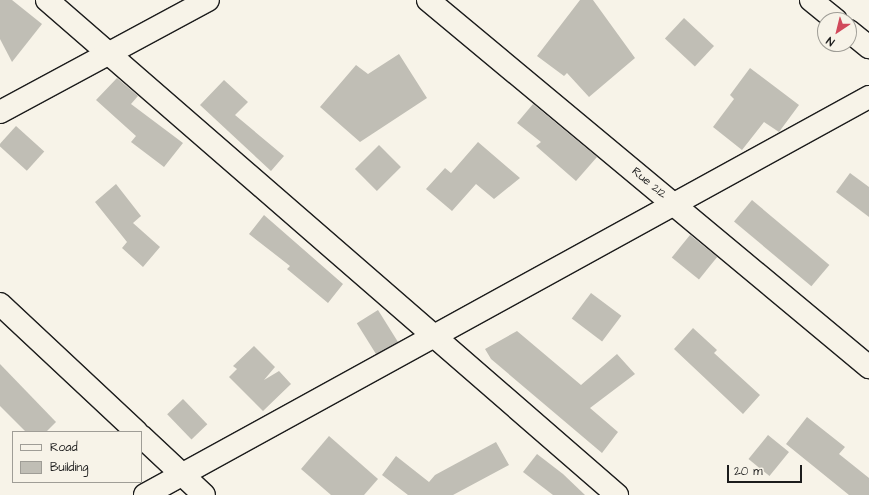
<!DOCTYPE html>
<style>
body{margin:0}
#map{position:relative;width:869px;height:495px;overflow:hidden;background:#f7f3e8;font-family:"Architects Daughter",sans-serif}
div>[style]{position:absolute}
.building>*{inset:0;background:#c0beb5;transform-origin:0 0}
.roads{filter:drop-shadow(1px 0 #1c1c1c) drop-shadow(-1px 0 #1c1c1c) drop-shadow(0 1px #1c1c1c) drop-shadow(0 -1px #1c1c1c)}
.minor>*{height:22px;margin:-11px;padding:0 11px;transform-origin:11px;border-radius:11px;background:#f7f3e8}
span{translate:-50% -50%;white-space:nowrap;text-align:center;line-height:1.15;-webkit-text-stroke:4px #f7f3e8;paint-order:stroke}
.street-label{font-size:12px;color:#1c1c1c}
.legend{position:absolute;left:12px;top:431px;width:130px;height:52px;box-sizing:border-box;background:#f7f3e8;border:1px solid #9f9d96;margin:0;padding:5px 7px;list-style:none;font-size:12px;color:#1c1c1c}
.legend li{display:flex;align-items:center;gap:8px;height:20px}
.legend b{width:20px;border:1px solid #9f9d96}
.north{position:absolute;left:817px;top:12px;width:40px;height:40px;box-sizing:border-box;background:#f7f3e8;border:1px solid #9f9d96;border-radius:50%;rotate:215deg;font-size:11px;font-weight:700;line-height:16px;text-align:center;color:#1c1c1c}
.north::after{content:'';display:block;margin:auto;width:14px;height:18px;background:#d1495b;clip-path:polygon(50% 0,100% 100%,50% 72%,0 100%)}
.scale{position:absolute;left:727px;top:465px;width:75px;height:18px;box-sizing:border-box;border:2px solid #1c1c1c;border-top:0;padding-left:5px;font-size:12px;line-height:14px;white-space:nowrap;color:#1c1c1c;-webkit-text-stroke:3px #f7f3e8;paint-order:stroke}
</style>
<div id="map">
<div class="building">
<i style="clip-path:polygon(0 0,12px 0,42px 24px,12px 62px,0 39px)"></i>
<i style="clip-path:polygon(580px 0,593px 0,635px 58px,589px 97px,567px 73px,564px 76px,537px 56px)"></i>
<i style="left:684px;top:18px;width:41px;height:28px;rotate:43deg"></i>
<i style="clip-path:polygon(399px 54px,427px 98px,360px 142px,320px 107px,356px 65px,368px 74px)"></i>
<i style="clip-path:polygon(750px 68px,799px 105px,779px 132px,764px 122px,742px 150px,713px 127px,734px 99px,730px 95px)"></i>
<i style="clip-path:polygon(117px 78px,138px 96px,131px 104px,183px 143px,164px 167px,131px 142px,136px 136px,96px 100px)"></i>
<i style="clip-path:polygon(224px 80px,248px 102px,235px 115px,284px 156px,271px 171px,200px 105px)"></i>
<i style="clip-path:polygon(533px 104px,597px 157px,576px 181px,536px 146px,541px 142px,517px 123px)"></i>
<i style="left:16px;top:126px;width:38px;height:26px;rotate:42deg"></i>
<i style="clip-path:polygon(478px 142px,520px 178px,494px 199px,476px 184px,452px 211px,426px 189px,445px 168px,451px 173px)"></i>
<i style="left:379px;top:145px;width:31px;height:34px;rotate:45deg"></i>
<i style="clip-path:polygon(850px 173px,869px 187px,869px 217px,836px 192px)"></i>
<i style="clip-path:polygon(116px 184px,141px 216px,133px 223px,160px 247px,143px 267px,122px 248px,127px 242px,95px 202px)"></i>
<i style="left:752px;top:200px;width:101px;height:28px;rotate:40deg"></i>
<i style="clip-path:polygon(264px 215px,343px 284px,328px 303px,287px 269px,290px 266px,249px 234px)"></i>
<i style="left:690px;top:235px;width:35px;height:29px;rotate:39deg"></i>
<i style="left:591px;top:293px;width:38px;height:32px;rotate:37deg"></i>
<i style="left:378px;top:310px;width:38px;height:25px;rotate:58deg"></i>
<i style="clip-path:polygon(693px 328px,717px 350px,714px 353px,760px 395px,743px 414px,674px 349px)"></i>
<i style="clip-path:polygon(517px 331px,581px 385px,617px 354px,635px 374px,590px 408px,618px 432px,602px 453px,491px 359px,485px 349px)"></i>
<i style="clip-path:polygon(254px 346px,275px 367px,264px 380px,279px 371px,291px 384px,263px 411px,229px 377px,237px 369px,233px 366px)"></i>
<i style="clip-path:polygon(0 364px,56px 422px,46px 432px,26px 432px,0 406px)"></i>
<i style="left:183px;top:399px;width:35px;height:22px;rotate:46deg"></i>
<i style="clip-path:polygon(807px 417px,845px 447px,839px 454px,869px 478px,869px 495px,849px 495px,786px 444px)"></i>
<i style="left:768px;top:435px;width:27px;height:31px;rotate:39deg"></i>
<i style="clip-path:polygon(329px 436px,378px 479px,364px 495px,331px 495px,301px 469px)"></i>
<i style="clip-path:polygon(496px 442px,509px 465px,453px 495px,408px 495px,382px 475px,396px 456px,429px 482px,435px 475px)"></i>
<i style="clip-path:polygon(537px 454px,563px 474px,585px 495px,553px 495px,523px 472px)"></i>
</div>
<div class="roads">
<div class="minor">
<i style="left:47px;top:0;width:755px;rotate:40.97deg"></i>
<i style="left:428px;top:0;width:574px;rotate:39.77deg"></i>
<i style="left:811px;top:0;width:32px;rotate:39deg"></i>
<i style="left:849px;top:31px;width:26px;rotate:39deg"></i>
<i style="left:0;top:112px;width:236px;rotate:-28.3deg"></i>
<i style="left:0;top:304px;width:187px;rotate:43.1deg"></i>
<i style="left:141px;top:436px;width:86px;rotate:43.1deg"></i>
<i style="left:145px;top:495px;width:826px;rotate:-28.8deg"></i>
</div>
</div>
<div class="street-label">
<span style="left:649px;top:183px;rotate:40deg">Rue 212</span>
</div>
<ul class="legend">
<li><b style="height:5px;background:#f7f3e8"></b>Road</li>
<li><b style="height:11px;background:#c0beb5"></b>Building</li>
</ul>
<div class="north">N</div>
<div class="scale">20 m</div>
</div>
